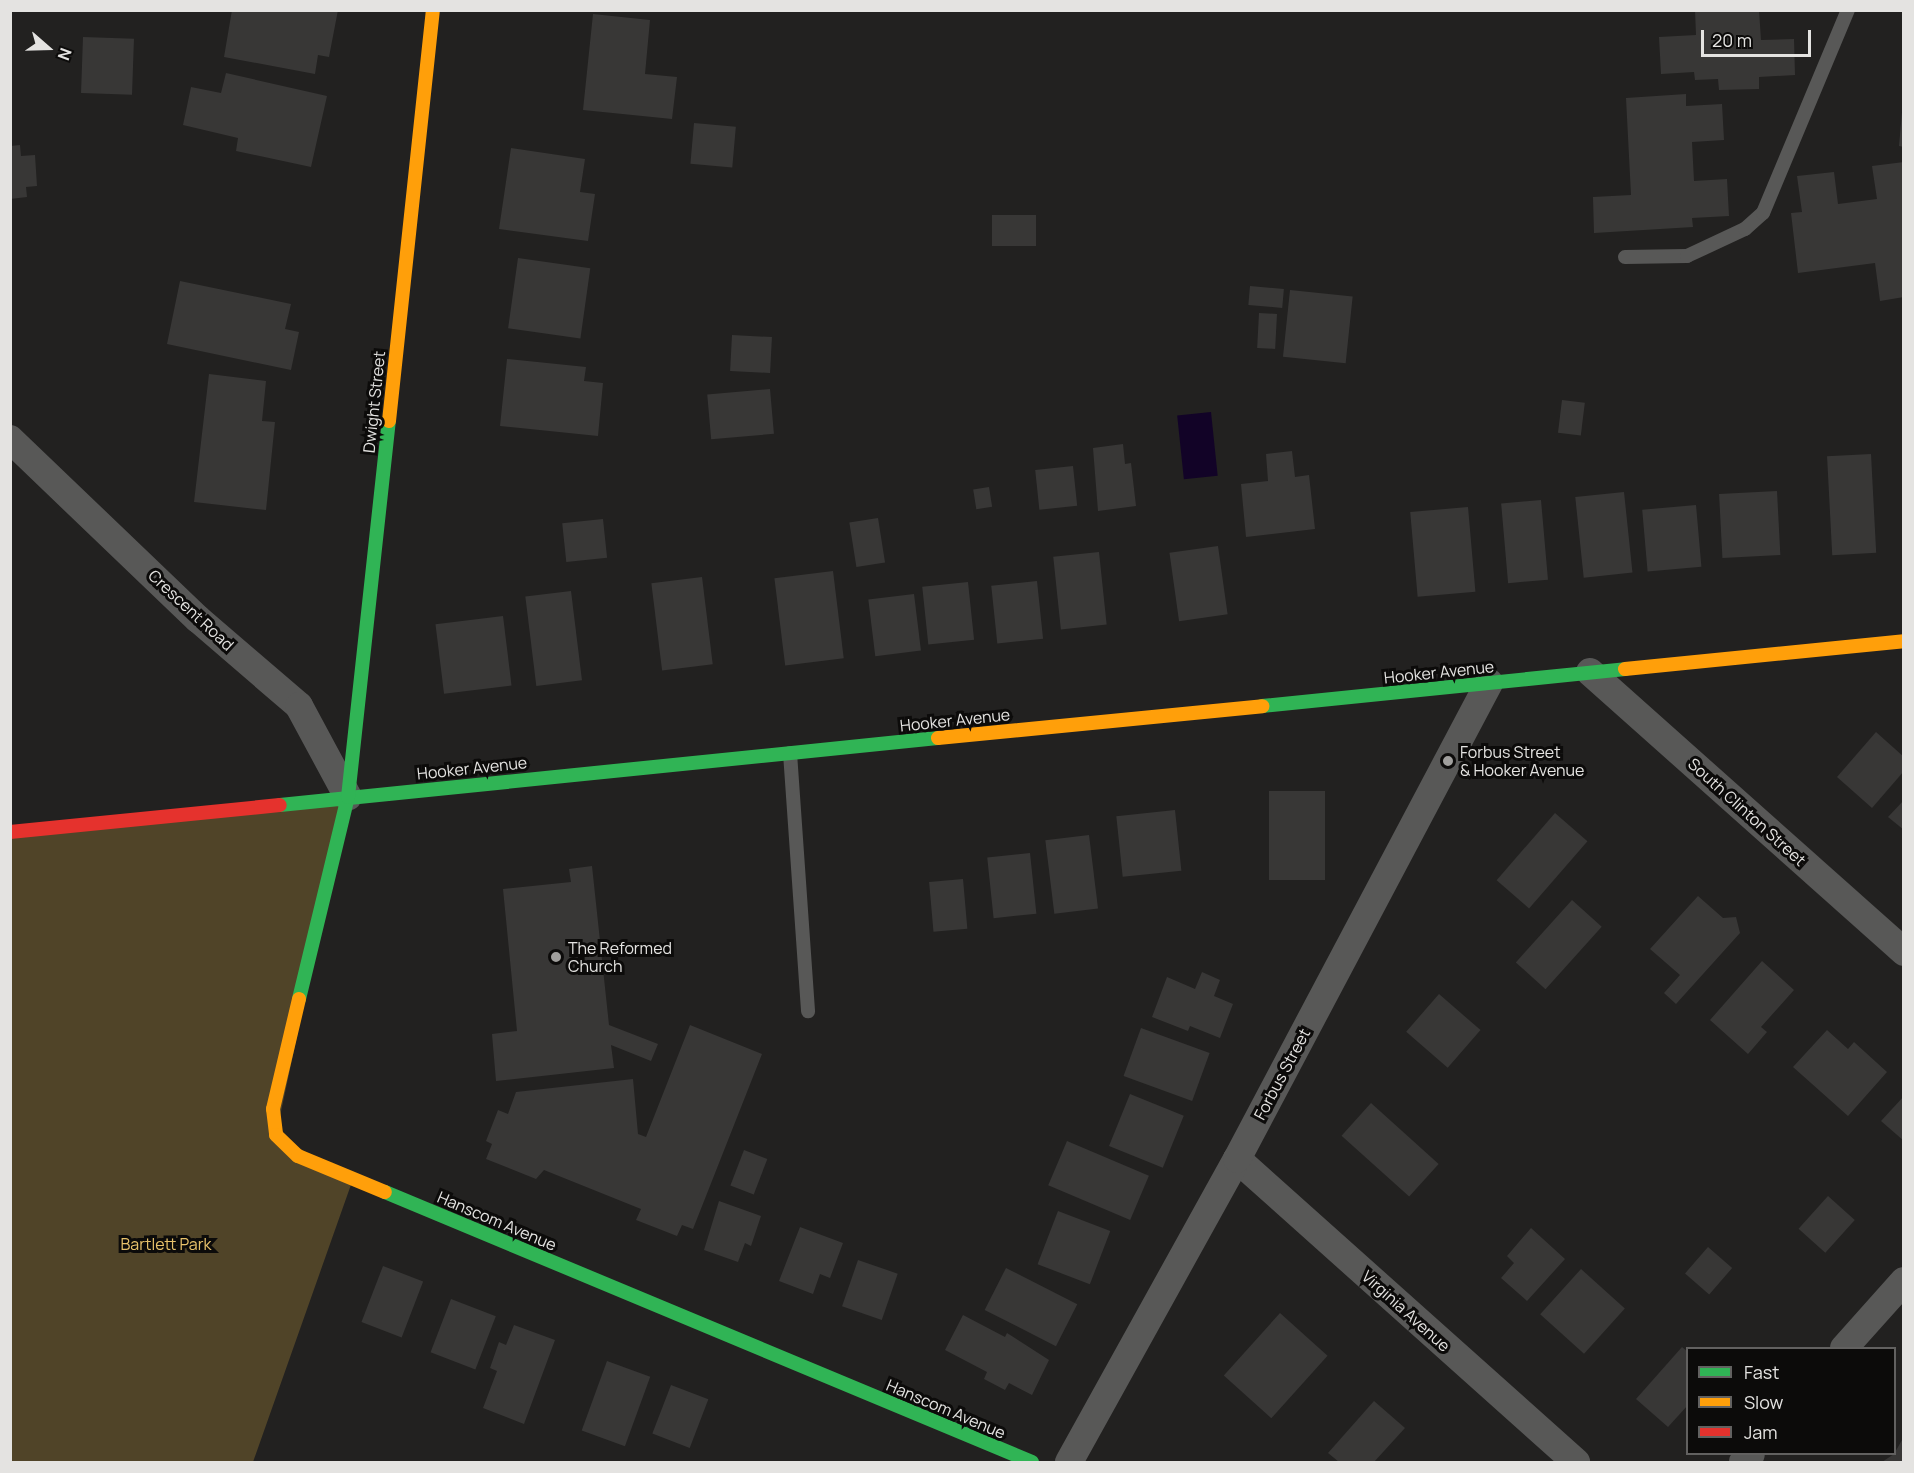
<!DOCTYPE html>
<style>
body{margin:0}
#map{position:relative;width:1914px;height:1473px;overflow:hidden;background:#222120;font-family:Manrope,sans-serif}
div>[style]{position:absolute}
.green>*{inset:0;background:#504428}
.water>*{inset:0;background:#120327;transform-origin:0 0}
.building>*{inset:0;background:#383736;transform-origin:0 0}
.lane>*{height:14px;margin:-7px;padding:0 7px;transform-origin:7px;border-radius:7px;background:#585857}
.street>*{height:28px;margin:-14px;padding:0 14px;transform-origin:14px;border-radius:14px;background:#585857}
.fast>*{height:14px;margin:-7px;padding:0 7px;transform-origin:7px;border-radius:7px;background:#30b455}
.slow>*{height:14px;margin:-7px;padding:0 7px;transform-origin:7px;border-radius:7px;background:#ff9f0a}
.jam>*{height:14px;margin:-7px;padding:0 7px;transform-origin:7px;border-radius:7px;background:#e5322d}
.dots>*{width:16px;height:16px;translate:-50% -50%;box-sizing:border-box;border:3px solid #0c0b0a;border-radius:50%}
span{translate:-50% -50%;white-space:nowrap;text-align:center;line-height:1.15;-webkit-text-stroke:6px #0c0b0a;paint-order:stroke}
.street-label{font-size:16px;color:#e4e3e1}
.poi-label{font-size:16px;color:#e4e3e1}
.left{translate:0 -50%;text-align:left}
.park-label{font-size:16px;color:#e8c26b}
.frame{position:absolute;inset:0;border:12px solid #e4e3e1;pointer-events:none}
.legend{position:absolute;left:1686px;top:1347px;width:210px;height:108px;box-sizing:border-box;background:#0c0b0a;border:2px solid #626160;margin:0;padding:8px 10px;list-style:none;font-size:18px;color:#e4e3e1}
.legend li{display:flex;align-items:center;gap:12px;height:30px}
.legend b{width:30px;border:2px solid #626160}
.north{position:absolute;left:18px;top:18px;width:60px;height:60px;-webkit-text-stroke:4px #0c0b0a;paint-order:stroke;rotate:110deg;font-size:16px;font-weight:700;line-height:24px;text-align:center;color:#e4e3e1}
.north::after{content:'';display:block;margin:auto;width:21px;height:27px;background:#e4e3e1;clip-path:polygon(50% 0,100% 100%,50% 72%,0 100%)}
.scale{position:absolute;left:1701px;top:30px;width:110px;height:27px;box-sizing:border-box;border:3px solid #e4e3e1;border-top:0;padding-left:8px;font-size:18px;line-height:21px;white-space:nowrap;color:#e4e3e1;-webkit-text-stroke:4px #0c0b0a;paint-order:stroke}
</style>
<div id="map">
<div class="green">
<i style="clip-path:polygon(348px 797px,276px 1135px,353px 1179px,253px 1462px,11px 1462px,11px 832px)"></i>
</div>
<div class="water">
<i style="left:1211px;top:412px;width:64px;height:34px;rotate:84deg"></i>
</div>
<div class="building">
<i style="clip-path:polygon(232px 10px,338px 10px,329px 57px,318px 55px,315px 74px,224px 57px)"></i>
<i style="clip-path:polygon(1695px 10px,1759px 10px,1761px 40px,1794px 39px,1795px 75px,1759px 77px,1759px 89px,1719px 90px,1718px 79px,1695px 80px,1694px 72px,1661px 74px,1659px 37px,1696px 35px)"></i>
<i style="clip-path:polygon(593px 14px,650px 20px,645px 74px,677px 77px,672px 119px,583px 110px)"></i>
<i style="left:83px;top:37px;width:51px;height:56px;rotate:2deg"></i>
<i style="clip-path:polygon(226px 73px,327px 96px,311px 167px,236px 151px,238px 138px,183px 125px,191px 87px,221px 93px)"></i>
<i style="clip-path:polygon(1686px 94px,1686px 106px,1722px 104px,1724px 140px,1692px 142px,1694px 181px,1727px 179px,1729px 216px,1692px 218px,1693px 227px,1594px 233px,1593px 197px,1631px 195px,1626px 98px)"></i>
<i style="clip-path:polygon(1902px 112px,1904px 112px,1904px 147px,1899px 146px)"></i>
<i style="left:694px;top:123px;width:42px;height:41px;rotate:5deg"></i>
<i style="clip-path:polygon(20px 145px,21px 156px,35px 155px,37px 186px,26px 187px,27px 197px,10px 199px,10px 146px)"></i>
<i style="clip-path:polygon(511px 148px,585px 159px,580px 192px,595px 194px,588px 241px,499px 229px)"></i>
<i style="clip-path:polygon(1904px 162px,1904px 297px,1880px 301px,1875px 263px,1798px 273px,1791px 213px,1802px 212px,1797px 176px,1834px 172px,1838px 204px,1877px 199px,1872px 166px)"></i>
<i style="left:992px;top:215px;width:44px;height:31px"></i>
<i style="left:518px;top:258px;width:73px;height:71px;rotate:8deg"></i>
<i style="clip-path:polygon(180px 281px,291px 304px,285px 329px,299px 332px,291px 370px,167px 344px)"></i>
<i style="left:1250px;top:286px;width:34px;height:19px;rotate:5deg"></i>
<i style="left:1290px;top:290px;width:63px;height:67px;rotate:6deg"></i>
<i style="left:1259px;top:313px;width:18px;height:35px;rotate:3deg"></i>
<i style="left:732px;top:335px;width:40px;height:36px;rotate:3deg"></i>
<i style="clip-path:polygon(507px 359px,586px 367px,584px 381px,603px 383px,598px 436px,500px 426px)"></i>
<i style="clip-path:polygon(209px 374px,266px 381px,262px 421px,275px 422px,266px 510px,194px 502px)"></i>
<i style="left:770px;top:389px;width:45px;height:63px;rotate:85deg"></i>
<i style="left:1562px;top:400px;width:23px;height:33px;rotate:7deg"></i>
<i style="clip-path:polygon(1123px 444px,1125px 464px,1131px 463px,1136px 506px,1098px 511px,1093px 448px)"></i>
<i style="clip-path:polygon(1292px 451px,1295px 477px,1309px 475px,1315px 529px,1246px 537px,1241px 484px,1268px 481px,1266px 454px)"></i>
<i style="left:1871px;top:454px;width:99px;height:44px;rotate:87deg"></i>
<i style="left:1073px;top:466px;width:40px;height:38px;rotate:84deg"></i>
<i style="left:989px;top:487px;width:20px;height:16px;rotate:81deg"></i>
<i style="left:1777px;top:491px;width:64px;height:58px;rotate:87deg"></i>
<i style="left:1624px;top:492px;width:81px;height:49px;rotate:84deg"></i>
<i style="left:1541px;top:500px;width:80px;height:40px;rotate:85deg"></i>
<i style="left:1696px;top:505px;width:62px;height:54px;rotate:85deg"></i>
<i style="left:1468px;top:507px;width:85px;height:58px;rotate:85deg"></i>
<i style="left:878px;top:518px;width:45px;height:29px;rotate:81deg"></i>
<i style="left:603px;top:519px;width:39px;height:41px;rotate:84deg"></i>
<i style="left:1218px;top:546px;width:69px;height:49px;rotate:82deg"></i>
<i style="left:1099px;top:552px;width:73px;height:46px;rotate:84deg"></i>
<i style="left:833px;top:571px;width:88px;height:59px;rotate:83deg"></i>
<i style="left:702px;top:577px;width:88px;height:51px;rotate:83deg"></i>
<i style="left:1037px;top:581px;width:58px;height:46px;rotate:84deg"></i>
<i style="left:968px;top:582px;width:58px;height:46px;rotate:84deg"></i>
<i style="left:571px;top:591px;width:90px;height:46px;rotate:83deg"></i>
<i style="left:914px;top:594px;width:57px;height:46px;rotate:83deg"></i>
<i style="left:503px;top:616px;width:70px;height:68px;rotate:83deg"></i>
<i style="clip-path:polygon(1876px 732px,1904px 757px,1904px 771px,1872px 808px,1837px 777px)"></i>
<i style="left:1269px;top:791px;width:56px;height:89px"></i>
<i style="clip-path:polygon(1904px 800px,1904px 830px,1888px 817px)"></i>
<i style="left:1175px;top:810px;width:61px;height:59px;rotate:84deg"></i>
<i style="left:1555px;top:813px;width:43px;height:89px;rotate:41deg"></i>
<i style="left:1089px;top:835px;width:74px;height:44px;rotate:83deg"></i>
<i style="left:1030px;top:853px;width:61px;height:43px;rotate:84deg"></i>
<i style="clip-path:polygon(592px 866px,609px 1025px,658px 1044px,651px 1061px,611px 1045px,614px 1068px,496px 1081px,492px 1034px,517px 1031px,503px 889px,571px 882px,569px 869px)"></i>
<i style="left:963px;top:879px;width:50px;height:34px;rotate:85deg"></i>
<i style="clip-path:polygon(1698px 896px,1723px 918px,1736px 917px,1740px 933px,1676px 1004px,1664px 993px,1680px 975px,1650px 949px)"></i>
<i style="left:1572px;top:900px;width:40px;height:84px;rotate:42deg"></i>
<i style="clip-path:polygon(1762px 961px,1794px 990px,1761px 1027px,1767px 1032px,1748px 1054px,1710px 1020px)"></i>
<i style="clip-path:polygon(1202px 972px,1220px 980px,1214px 996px,1233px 1004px,1220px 1038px,1190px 1026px,1188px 1031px,1152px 1017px,1167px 977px,1195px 989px)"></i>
<i style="left:1439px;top:994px;width:55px;height:50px;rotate:41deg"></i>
<i style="clip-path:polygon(690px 1025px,762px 1054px,693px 1229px,682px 1225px,677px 1236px,636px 1220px,641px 1209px,544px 1170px,536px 1179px,486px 1159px,492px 1144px,486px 1141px,498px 1110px,508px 1114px,516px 1092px,633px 1079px,638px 1134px,646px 1137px)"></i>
<i style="left:1141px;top:1028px;width:73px;height:51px;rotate:20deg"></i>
<i style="clip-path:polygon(1827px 1030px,1848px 1049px,1854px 1042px,1887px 1072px,1848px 1116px,1793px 1067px)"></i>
<i style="left:1130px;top:1094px;width:58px;height:56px;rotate:22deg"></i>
<i style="clip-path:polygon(1904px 1096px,1904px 1141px,1881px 1121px)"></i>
<i style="left:1371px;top:1103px;width:91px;height:44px;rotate:42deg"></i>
<i style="left:1067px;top:1141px;width:89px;height:48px;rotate:23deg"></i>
<i style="left:744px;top:1150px;width:25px;height:38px;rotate:21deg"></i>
<i style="left:1828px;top:1196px;width:36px;height:44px;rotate:42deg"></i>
<i style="clip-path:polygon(719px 1201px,761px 1216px,751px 1246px,745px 1243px,738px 1262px,704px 1250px)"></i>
<i style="left:1058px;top:1211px;width:56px;height:57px;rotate:21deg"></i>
<i style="clip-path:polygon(800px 1227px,843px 1243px,830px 1278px,820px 1274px,813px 1294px,779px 1281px)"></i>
<i style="clip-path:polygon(1531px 1228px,1565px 1259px,1527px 1301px,1501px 1278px,1514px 1263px,1507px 1256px)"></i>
<i style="left:1708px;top:1247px;width:32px;height:35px;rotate:41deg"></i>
<i style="left:858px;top:1260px;width:42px;height:49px;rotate:19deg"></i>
<i style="left:383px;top:1266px;width:43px;height:60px;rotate:21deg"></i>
<i style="left:1006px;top:1268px;width:80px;height:47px;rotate:27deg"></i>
<i style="left:1581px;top:1269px;width:59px;height:61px;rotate:42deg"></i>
<i style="left:451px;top:1299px;width:48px;height:57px;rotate:21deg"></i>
<i style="left:1280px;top:1313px;width:64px;height:84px;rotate:42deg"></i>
<i style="clip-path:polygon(963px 1315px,1005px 1337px,1007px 1333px,1049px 1360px,1032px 1395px,1009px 1383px,1005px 1390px,984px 1379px,987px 1372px,945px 1350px)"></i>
<i style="clip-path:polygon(514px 1325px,555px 1340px,524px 1424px,483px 1408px,497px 1371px,490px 1368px,499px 1342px,506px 1345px)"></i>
<i style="clip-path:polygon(1682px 1347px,1688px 1352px,1688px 1405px,1668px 1427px,1636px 1399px)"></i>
<i style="left:607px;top:1361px;width:46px;height:74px;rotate:20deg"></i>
<i style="left:671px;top:1385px;width:40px;height:52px;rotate:21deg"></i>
<i style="clip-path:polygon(1374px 1401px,1405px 1428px,1374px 1462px,1339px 1462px,1328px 1453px)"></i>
<i style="clip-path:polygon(1902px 1440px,1904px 1462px,1882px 1462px,1894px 1454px)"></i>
</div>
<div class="lane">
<i style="left:1625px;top:257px;width:62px;rotate:-0.9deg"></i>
<i style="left:1687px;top:256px;width:64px;rotate:-25deg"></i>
<i style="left:1745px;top:229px;width:24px;rotate:-42deg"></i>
<i style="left:1763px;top:213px;width:220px;rotate:-67.3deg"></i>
<i style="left:790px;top:753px;width:259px;rotate:86deg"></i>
</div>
<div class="street">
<i style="left:10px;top:439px;width:260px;rotate:43.8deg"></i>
<i style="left:198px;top:619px;width:133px;rotate:40.7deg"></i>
<i style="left:299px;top:706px;width:103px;rotate:61.7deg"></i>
<i style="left:1590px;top:672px;width:421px;rotate:41.7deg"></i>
<i style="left:1237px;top:1159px;width:455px;rotate:41.8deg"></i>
<i style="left:1844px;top:1348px;width:90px;rotate:-48.2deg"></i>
<i style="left:1069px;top:1462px;width:346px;rotate:-61deg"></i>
<i style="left:1237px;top:1159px;width:539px;rotate:-62.1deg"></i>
<i style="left:1743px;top:1462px;width:11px;rotate:-45deg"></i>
</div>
<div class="fast">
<i style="left:1262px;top:706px;width:365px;rotate:-5.8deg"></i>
<i style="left:280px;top:805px;width:661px;rotate:-5.81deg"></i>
<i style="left:299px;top:999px;width:208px;rotate:-76.4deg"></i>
<i style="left:348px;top:797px;width:378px;rotate:-83.8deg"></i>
<i style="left:385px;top:1192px;width:701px;rotate:22.65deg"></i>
</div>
<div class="slow">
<i style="left:389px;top:421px;width:413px;rotate:-83.9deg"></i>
<i style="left:1625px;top:669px;width:280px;rotate:-5.7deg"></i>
<i style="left:938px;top:738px;width:326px;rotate:-5.6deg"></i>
<i style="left:299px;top:999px;width:113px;rotate:103.3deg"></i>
<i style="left:273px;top:1109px;width:26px;rotate:83deg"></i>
<i style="left:276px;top:1135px;width:30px;rotate:44deg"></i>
<i style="left:298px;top:1156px;width:94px;rotate:22.5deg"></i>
</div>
<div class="jam">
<i style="left:10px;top:832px;width:271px;rotate:-5.7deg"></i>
</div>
<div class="dots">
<i style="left:1448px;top:761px;background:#a09f9d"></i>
<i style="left:556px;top:957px;background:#a09f9d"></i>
</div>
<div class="street-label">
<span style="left:374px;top:402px;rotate:-84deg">Dwight Street</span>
<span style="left:191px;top:610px;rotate:43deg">Crescent Road</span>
<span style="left:1439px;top:672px;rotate:-6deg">Hooker Avenue</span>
<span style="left:955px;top:720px;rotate:-6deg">Hooker Avenue</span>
<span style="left:472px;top:768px;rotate:-6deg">Hooker Avenue</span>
<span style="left:1747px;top:812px;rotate:42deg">South Clinton Street</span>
<span style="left:1282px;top:1074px;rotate:-62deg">Forbus Street</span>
<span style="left:497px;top:1221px;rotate:23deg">Hanscom Avenue</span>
<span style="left:1406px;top:1311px;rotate:42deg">Virginia Avenue</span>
<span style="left:946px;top:1409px;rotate:23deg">Hanscom Avenue</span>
</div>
<div class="poi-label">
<span class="left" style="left:1460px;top:761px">Forbus Street<br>&amp; Hooker Avenue</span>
<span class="left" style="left:568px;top:957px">The Reformed<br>Church</span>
</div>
<div class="park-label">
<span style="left:166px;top:1244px">Bartlett Park</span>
</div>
<div class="frame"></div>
<ul class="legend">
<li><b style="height:8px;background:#30b455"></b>Fast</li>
<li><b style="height:8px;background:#ff9f0a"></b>Slow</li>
<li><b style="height:8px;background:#e5322d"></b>Jam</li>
</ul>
<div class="north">N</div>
<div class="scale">20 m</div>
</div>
